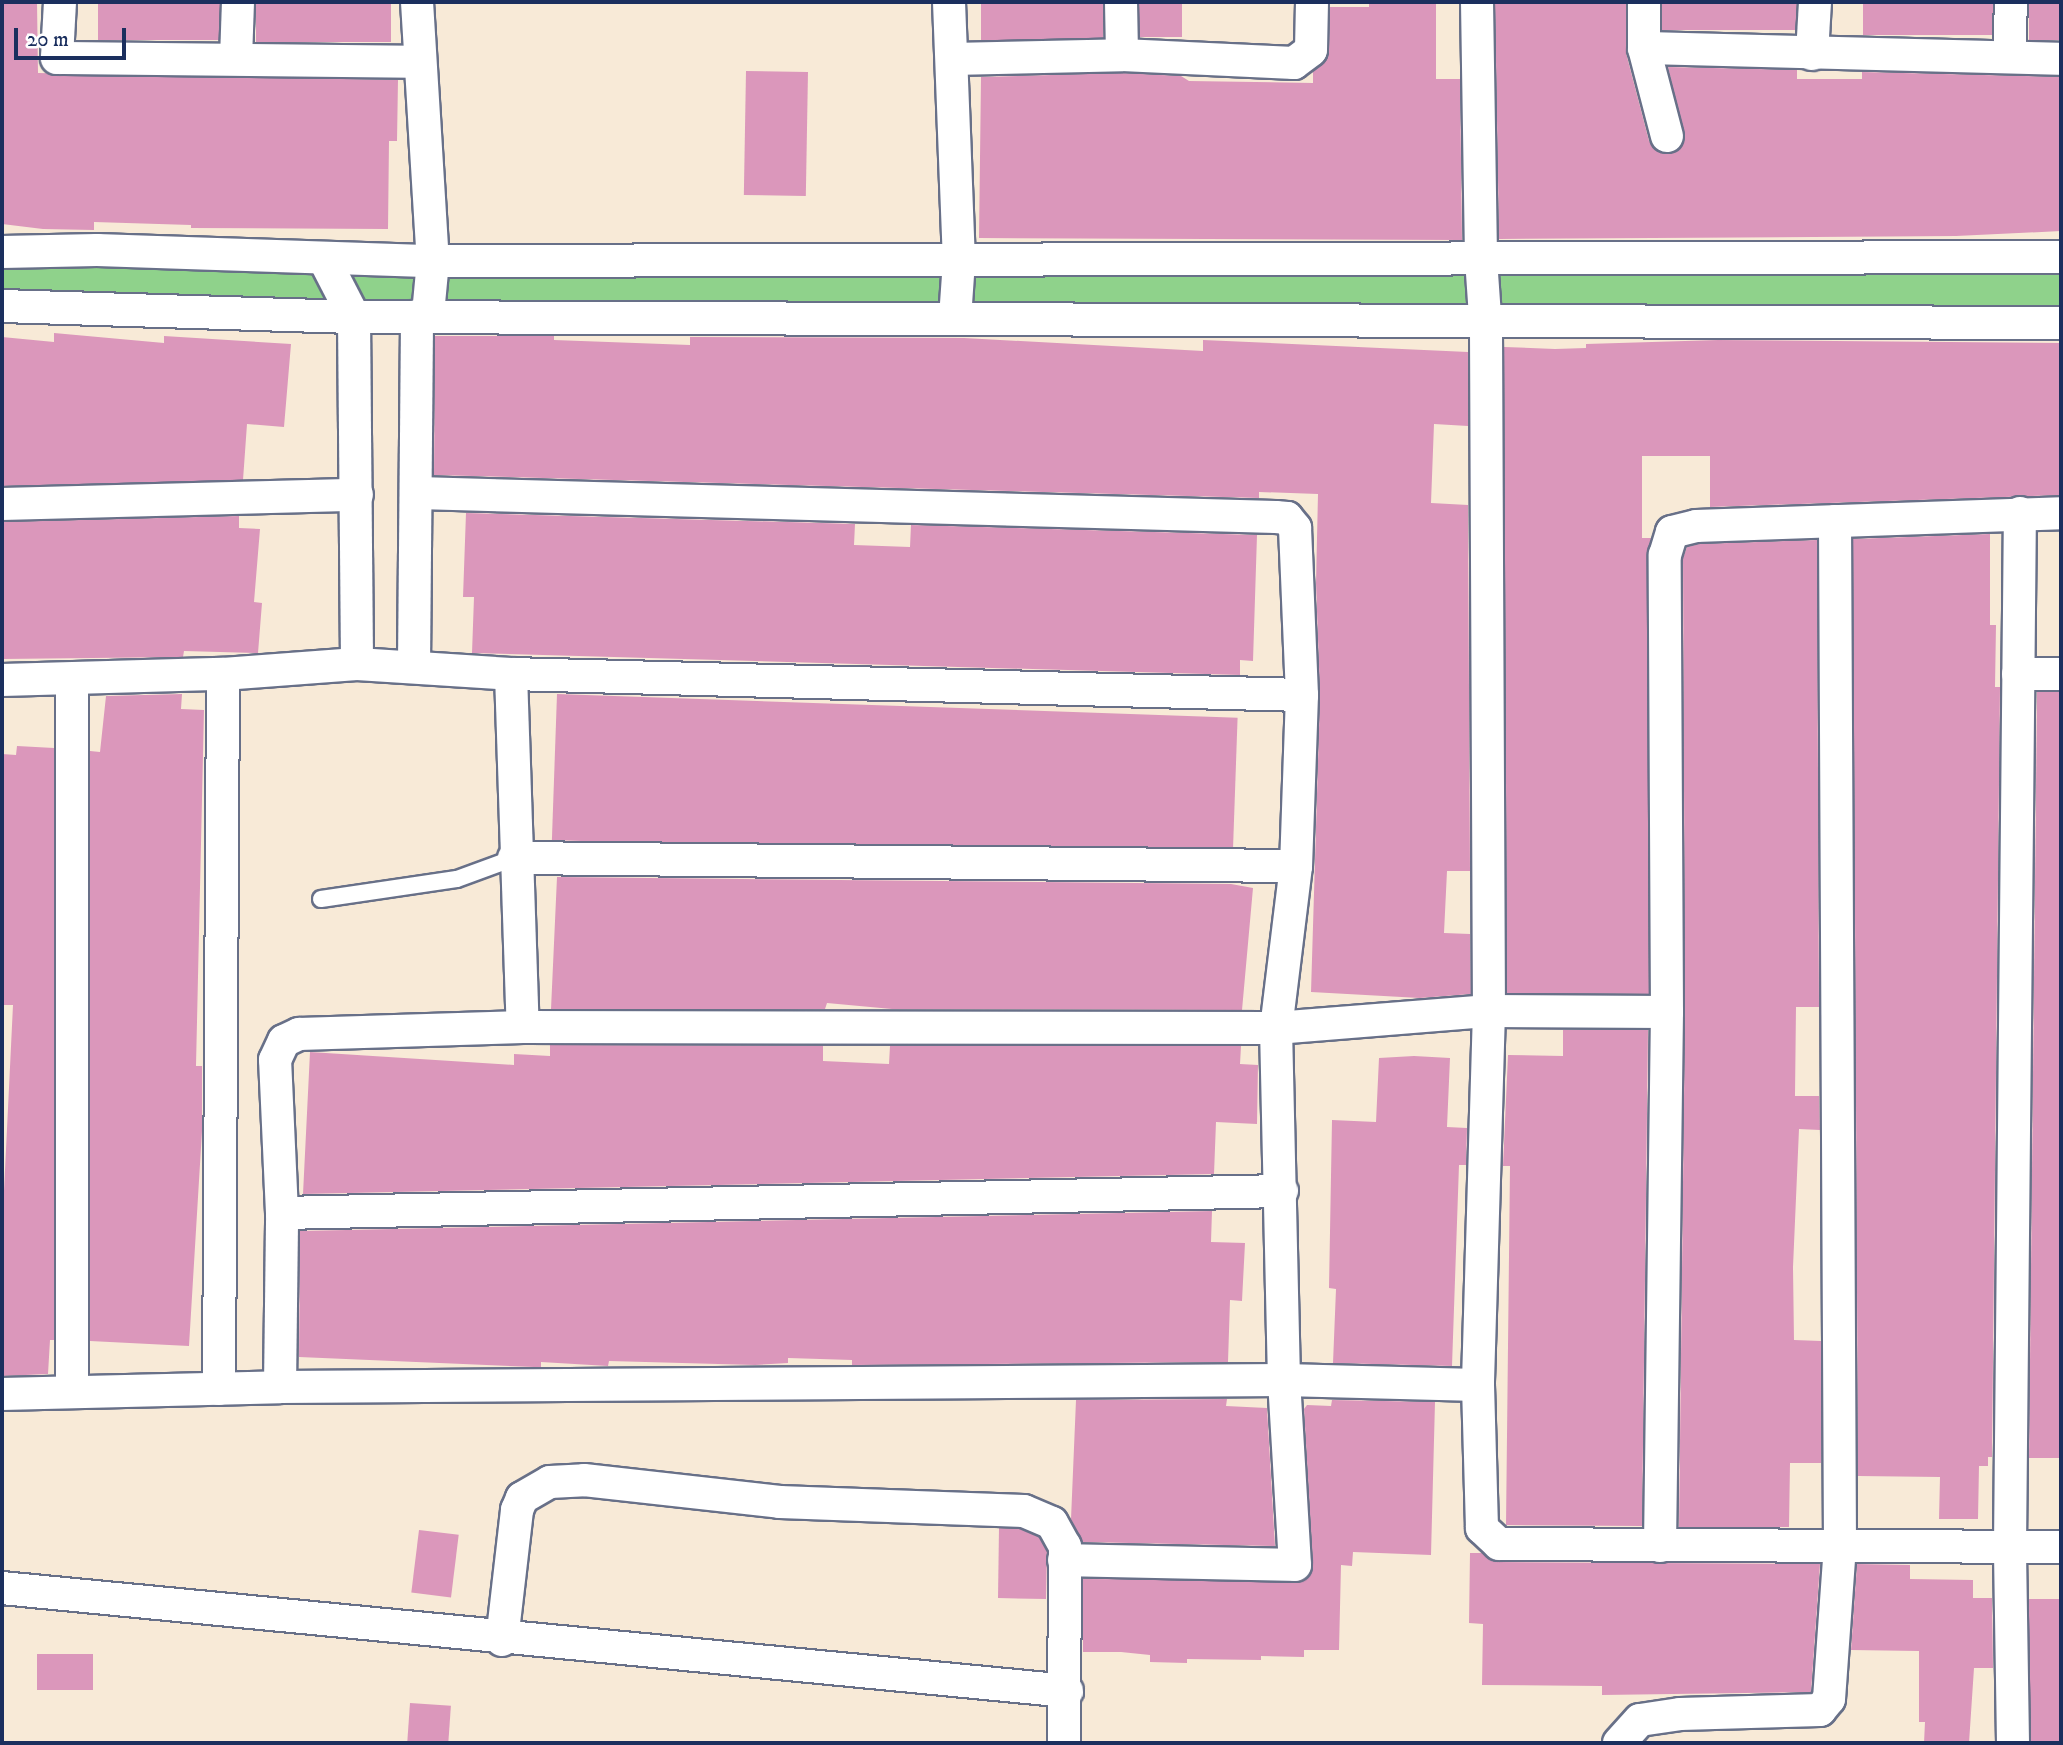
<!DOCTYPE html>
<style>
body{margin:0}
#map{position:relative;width:2063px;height:1745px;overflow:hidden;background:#f8ead7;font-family:"IM FELL DW Pica",serif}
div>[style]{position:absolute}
.green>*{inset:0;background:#8fd28b}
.building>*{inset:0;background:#db97bb;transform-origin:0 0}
.roads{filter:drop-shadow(2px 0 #687088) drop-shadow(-2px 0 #687088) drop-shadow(0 2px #687088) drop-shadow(0 -2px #687088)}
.lane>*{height:16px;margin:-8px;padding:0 8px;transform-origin:8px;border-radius:8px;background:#fff}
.street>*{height:32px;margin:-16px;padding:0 16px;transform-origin:16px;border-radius:16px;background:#fff}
span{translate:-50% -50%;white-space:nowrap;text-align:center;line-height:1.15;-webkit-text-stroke:5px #fff;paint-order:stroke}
.frame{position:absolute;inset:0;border:4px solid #1b2f5e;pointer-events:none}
.scale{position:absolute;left:14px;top:28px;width:112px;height:32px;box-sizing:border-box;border:4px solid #1b2f5e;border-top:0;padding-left:9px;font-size:21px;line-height:24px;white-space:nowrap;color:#1b2f5e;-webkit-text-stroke:5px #fff;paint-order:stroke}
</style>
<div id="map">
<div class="green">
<i style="clip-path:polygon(2px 252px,2061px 257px,2061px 323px,2px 306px)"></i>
</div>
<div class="building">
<i style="clip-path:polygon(2px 2px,37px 2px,38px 73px,398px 80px,397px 141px,389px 141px,388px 229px,191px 228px,191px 225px,94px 222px,94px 230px,43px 229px,2px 224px)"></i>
<i style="left:98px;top:2px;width:122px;height:38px"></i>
<i style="left:256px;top:2px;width:135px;height:40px"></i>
<i style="left:981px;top:2px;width:122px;height:38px"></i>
<i style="left:1139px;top:2px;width:43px;height:35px"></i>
<i style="clip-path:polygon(1369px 2px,1436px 2px,1436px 79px,1460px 79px,1462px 240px,979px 238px,981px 77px,1122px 73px,1181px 76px,1189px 81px,1313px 83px,1313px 72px,1329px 51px,1330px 7px,1369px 7px)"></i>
<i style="clip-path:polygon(1495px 2px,1626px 2px,1626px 53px,1649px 141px,1663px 154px,1679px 149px,1685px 140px,1668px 67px,1797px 70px,1797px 79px,1862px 79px,1862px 72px,2061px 77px,2061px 231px,1956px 236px,1499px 239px)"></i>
<i style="left:1662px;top:2px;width:135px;height:28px"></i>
<i style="left:1863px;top:2px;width:130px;height:33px"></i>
<i style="left:2029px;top:2px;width:32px;height:38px"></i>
<i style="left:746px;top:71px;width:62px;height:124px;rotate:1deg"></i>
<i style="clip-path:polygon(54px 333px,164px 343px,164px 336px,291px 344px,284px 427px,247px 424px,243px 480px,2px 486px,2px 337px,54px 342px)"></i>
<i style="clip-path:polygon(435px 336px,554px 336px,554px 340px,690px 345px,690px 337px,964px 338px,1203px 351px,1203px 340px,1468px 352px,1468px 426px,1434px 424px,1431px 503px,1468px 505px,1470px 871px,1447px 871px,1444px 933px,1470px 934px,1471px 994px,1420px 998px,1311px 992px,1320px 695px,1316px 583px,1318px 494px,1259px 492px,1259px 498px,434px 475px)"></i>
<i style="clip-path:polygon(1718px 340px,2061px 343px,2061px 495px,1710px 507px,1710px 456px,1642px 456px,1642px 538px,1651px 538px,1647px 555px,1649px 994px,1507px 993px,1504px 347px,1555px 349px,1586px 348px,1586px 344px)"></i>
<i style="clip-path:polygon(466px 513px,855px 524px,854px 545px,910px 547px,911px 525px,1257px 535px,1253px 661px,1240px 660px,1240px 675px,472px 653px,474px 597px,463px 597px)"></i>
<i style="clip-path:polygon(239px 516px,239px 528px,260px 529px,254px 602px,262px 603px,258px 653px,184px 651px,183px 657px,2px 659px,2px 522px)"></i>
<i style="clip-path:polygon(1990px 534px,1990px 625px,1996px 625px,1995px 687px,2000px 687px,1992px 1457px,1988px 1457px,1988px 1466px,1979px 1466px,1978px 1519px,1939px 1519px,1940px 1477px,1858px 1476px,1853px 539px)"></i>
<i style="clip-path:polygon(1817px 540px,1819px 1007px,1796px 1007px,1795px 1096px,1819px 1096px,1820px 1130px,1799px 1129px,1793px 1267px,1794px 1340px,1821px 1341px,1821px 1463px,1790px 1463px,1789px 1527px,1679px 1527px,1685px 1012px,1683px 558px,1687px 547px,1699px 544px)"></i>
<i style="clip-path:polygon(2037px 692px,2061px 692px,2061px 1458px,2029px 1458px)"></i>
<i style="clip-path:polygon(182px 694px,181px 709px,204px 710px,196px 1066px,202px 1066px,202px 1131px,189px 1346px,90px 1341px,90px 751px,100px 752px,106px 696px)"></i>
<i style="left:557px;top:694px;width:681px;height:146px;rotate:2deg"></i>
<i style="clip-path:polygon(17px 746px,54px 748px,54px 1340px,50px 1340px,48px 1374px,3px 1376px,2px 1232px,13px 1005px,2px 1005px,2px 754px,16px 755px)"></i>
<i style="clip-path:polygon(557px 877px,1231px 884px,1253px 888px,1242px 1010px,892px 1009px,827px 1003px,825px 1009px,551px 1009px)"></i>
<i style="clip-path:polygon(1563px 1030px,1648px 1030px,1642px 1526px,1506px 1525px,1510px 1166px,1503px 1166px,1508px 1055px,1563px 1056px)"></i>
<i style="clip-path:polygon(550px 1045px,823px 1046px,823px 1061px,889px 1064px,890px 1046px,1241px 1046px,1240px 1064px,1258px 1065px,1257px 1124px,1216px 1122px,1214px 1174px,303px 1194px,310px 1052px,514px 1065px,514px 1054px,550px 1056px)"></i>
<i style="clip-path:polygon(1414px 1056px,1450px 1058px,1447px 1127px,1467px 1128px,1466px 1165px,1459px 1165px,1452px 1366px,1333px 1363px,1336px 1289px,1329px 1288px,1332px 1120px,1376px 1122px,1379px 1058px)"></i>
<i style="clip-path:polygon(1212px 1211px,1211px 1242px,1245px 1243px,1242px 1301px,1230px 1300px,1228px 1362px,852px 1365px,852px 1360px,788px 1358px,788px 1363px,755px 1365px,609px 1361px,608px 1366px,541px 1362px,541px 1367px,534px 1367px,299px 1357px,300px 1231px)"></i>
<i style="clip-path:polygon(1227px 1399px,1226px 1406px,1267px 1408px,1275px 1546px,1082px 1542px,1071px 1519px,1076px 1400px)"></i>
<i style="clip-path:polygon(1332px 1400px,1435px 1402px,1431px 1555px,1353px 1552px,1352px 1566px,1341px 1565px,1339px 1650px,1304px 1650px,1304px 1657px,1261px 1656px,1261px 1660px,1187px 1659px,1187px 1663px,1150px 1662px,1150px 1655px,1121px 1652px,1083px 1652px,1083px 1579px,1305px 1580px,1313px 1564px,1304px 1409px,1307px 1405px,1331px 1406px)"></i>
<i style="clip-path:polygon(999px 1528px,1020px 1529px,1039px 1537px,1047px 1551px,1046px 1599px,998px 1598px)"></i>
<i style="left:419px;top:1530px;width:40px;height:63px;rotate:7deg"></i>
<i style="clip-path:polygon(1470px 1553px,1482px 1553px,1499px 1562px,1820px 1564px,1811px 1692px,1602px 1695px,1602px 1686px,1482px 1685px,1483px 1624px,1469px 1623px)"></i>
<i style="clip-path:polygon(1857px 1564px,1910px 1565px,1910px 1579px,1973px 1580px,1973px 1598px,1992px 1598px,1993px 1668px,1974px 1668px,1969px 1743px,1924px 1743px,1925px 1722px,1919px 1722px,1919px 1651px,1851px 1650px)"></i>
<i style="left:2029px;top:1599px;width:32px;height:144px"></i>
<i style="left:93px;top:1654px;width:36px;height:56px;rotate:90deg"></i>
<i style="left:410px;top:1703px;width:41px;height:40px;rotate:4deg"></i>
</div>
<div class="roads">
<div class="lane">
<i style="left:321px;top:899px;width:137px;rotate:-8.4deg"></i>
<i style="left:457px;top:879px;width:61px;rotate:-20.2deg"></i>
</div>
<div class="street">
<i style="left:60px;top:2px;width:56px;rotate:93.1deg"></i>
<i style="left:57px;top:58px;width:362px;rotate:0.6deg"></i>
<i style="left:417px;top:2px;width:259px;rotate:86.5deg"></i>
<i style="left:433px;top:261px;width:53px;rotate:95.4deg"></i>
<i style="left:949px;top:2px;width:259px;rotate:87.8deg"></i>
<i style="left:959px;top:261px;width:57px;rotate:94deg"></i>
<i style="left:1121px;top:2px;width:53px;rotate:88.9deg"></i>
<i style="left:1477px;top:2px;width:257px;rotate:89.1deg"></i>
<i style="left:1481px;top:259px;width:72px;rotate:86deg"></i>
<i style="left:1486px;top:331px;width:680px;rotate:89.75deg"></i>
<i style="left:1489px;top:1011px;width:374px;rotate:91.7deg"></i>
<i style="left:1478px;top:1385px;width:143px;rotate:88.4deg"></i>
<i style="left:1482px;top:1528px;width:23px;rotate:43deg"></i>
<i style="left:1499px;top:1544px;width:562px;rotate:0.31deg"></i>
<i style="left:1644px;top:2px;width:46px;rotate:90deg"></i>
<i style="left:1644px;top:48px;width:91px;rotate:75.4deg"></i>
<i style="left:1644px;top:48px;width:417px;rotate:1.5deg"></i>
<i style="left:1812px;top:54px;width:52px;rotate:-86.7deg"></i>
<i style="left:2009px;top:57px;width:55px;rotate:-87.9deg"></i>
<i style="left:236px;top:59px;width:57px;rotate:-88deg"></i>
<i style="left:952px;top:59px;width:170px;rotate:-1.3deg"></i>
<i style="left:1122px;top:55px;width:172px;rotate:2.7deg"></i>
<i style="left:1294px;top:63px;width:21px;rotate:-37deg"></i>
<i style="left:1311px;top:50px;width:48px;rotate:-88.8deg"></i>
<i style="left:2px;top:252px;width:95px;rotate:-1.2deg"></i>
<i style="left:97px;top:250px;width:336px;rotate:1.9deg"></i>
<i style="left:433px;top:261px;width:1628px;rotate:-0.14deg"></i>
<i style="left:324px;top:259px;width:65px;rotate:62.7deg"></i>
<i style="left:354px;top:317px;width:347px;rotate:89.5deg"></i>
<i style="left:2px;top:306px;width:352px;rotate:1.8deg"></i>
<i style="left:354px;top:317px;width:1707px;rotate:0.2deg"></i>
<i style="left:418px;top:493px;width:858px;rotate:1.6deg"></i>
<i style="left:1276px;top:517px;width:11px;rotate:5deg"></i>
<i style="left:1287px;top:518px;width:13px;rotate:51deg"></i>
<i style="left:1295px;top:528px;width:167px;rotate:87.6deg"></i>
<i style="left:1302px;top:695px;width:171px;rotate:92deg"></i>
<i style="left:1296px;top:866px;width:163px;rotate:97deg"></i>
<i style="left:1276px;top:1028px;width:352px;rotate:88.7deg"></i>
<i style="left:1284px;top:1380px;width:185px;rotate:86.6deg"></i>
<i style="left:1295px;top:1565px;width:231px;rotate:-178.8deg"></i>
<i style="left:2px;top:504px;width:355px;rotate:-1.5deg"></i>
<i style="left:414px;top:666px;width:350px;rotate:-89.5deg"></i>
<i style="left:511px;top:674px;width:353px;rotate:88.1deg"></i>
<i style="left:2018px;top:674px;width:43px"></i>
<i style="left:72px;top:679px;width:712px;rotate:90deg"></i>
<i style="left:2px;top:680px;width:221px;rotate:-1.6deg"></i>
<i style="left:223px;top:674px;width:134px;rotate:-4.3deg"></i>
<i style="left:357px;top:664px;width:154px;rotate:3.7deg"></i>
<i style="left:511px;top:674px;width:791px;rotate:1.52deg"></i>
<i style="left:514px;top:858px;width:782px;rotate:0.59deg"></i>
<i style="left:282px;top:1213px;width:1000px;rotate:-1.26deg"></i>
<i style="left:280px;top:1387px;width:174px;rotate:-89.3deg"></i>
<i style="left:282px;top:1213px;width:153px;rotate:-92.6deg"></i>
<i style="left:275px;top:1060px;width:21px;rotate:-65deg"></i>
<i style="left:284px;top:1041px;width:17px;rotate:-25deg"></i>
<i style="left:299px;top:1034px;width:224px;rotate:-1.8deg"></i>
<i style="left:523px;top:1027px;width:753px;rotate:0.08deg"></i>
<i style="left:1276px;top:1028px;width:214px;rotate:-4.6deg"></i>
<i style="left:1489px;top:1011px;width:178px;rotate:0.3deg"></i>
<i style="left:219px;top:1389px;width:715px;rotate:-89.68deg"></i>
<i style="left:2px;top:1394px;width:278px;rotate:-1.4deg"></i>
<i style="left:280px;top:1387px;width:1004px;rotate:-0.4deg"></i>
<i style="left:1284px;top:1380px;width:194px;rotate:1.5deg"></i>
<i style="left:1660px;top:1546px;width:534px;rotate:-89.25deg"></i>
<i style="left:1667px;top:1012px;width:457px;rotate:-90.3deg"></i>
<i style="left:1665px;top:555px;width:24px;rotate:-73deg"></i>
<i style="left:1672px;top:532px;width:25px;rotate:-14deg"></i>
<i style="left:1696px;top:526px;width:365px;rotate:-2deg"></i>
<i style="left:2px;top:1588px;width:1070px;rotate:5.52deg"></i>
<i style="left:502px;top:1640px;width:131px;rotate:-83.4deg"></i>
<i style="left:517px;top:1510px;width:13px;rotate:-67deg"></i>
<i style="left:522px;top:1498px;width:32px;rotate:-30deg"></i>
<i style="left:550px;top:1482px;width:34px;rotate:-3deg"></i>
<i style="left:584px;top:1480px;width:197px;rotate:6.4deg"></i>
<i style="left:780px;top:1502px;width:244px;rotate:2.1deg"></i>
<i style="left:1024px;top:1511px;width:30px;rotate:23deg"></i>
<i style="left:1052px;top:1523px;width:26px;rotate:61deg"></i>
<i style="left:1065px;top:1546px;width:197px;rotate:90.3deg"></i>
<i style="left:1619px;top:1743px;width:31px;rotate:-48deg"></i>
<i style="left:1640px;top:1720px;width:40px;rotate:-8.5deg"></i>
<i style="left:1680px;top:1714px;width:140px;rotate:-1.6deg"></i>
<i style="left:1820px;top:1710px;width:14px;rotate:-51deg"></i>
<i style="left:1829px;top:1699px;width:153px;rotate:-85.9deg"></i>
<i style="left:1840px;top:1546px;width:1025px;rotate:-90.28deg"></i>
<i style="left:2013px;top:1743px;width:196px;rotate:-90.9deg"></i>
<i style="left:2010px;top:1547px;width:1034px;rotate:-89.45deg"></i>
</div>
</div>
<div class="frame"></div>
<div class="scale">20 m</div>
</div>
